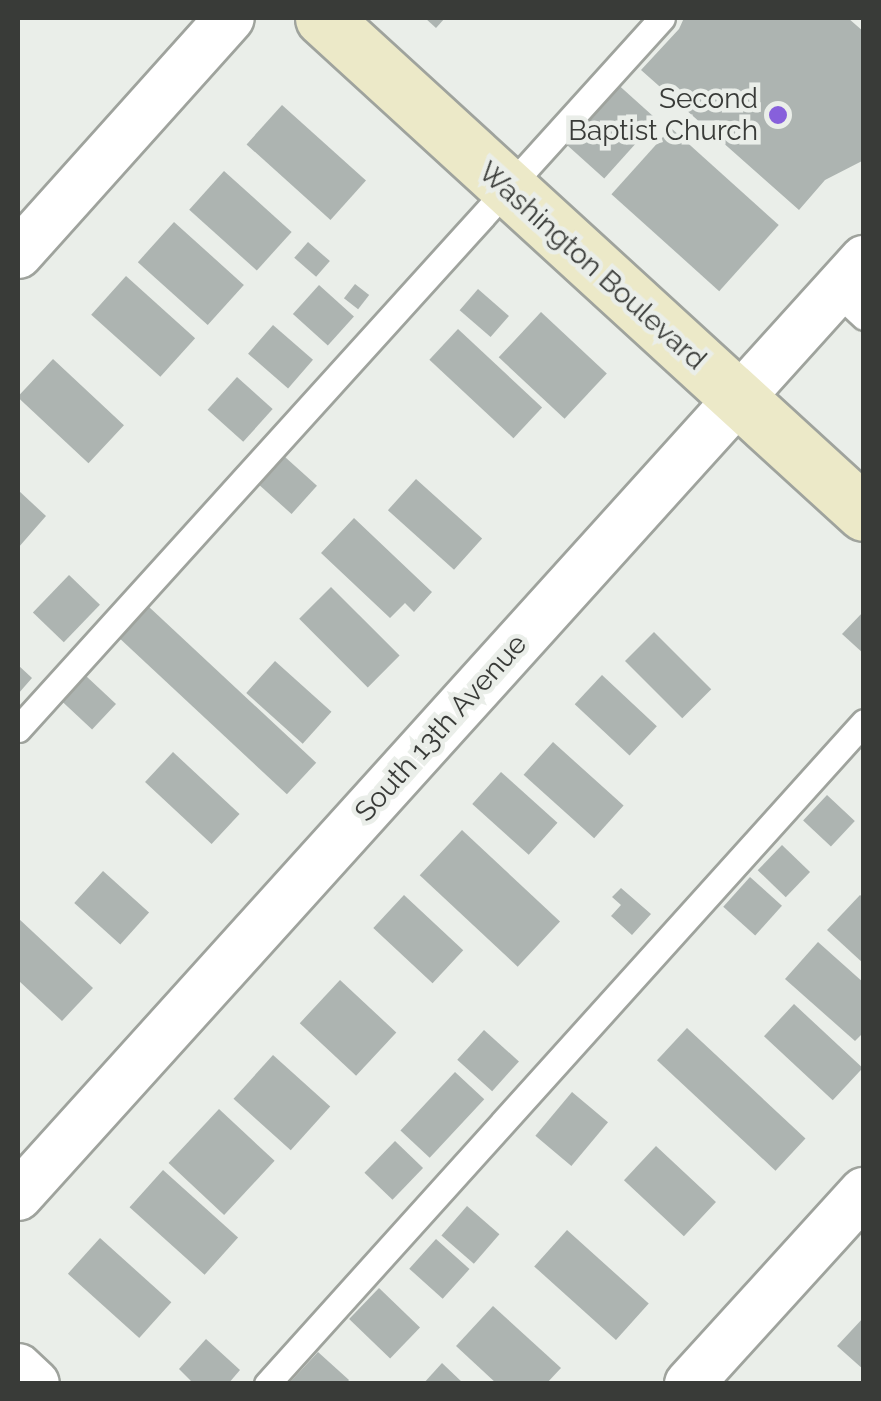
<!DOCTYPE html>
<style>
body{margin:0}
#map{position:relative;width:881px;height:1401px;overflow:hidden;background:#eaeee9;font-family:Raleway,sans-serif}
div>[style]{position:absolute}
.building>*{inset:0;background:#adb4b1;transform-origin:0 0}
.roads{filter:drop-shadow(2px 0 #9fa39d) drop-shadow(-2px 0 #9fa39d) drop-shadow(0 2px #9fa39d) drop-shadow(0 -2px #9fa39d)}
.lane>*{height:25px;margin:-12.5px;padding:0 12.5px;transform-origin:12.5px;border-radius:12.5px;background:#fff}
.street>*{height:48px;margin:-24px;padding:0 24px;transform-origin:24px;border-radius:24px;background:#fff}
.secondary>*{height:55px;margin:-27.5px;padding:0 27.5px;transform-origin:27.5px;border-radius:27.5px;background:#ece9c8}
.dots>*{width:28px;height:28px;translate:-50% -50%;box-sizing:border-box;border:5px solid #eaeee9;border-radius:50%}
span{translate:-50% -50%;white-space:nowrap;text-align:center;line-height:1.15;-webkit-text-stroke:9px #eaeee9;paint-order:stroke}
.poi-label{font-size:28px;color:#393b38}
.right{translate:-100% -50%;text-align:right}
.street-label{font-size:28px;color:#393b38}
.frame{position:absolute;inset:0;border:20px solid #393b38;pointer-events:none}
</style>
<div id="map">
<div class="building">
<i style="clip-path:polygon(425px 18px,445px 18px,436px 28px)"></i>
<i style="clip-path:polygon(684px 18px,848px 18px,864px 32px,864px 160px,825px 180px,799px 210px,641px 70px,679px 29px)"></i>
<i style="left:614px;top:81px;width:58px;height:79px;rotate:42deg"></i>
<i style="left:282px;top:105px;width:113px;height:53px;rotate:42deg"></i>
<i style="left:671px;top:128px;width:145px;height:89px;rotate:42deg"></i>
<i style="left:224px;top:171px;width:91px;height:52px;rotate:42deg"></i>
<i style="left:174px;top:222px;width:94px;height:54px;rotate:42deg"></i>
<i style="left:308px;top:242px;width:29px;height:21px;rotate:41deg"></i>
<i style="left:126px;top:276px;width:93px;height:52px;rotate:42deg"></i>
<i style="left:355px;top:284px;width:18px;height:18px;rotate:38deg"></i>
<i style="left:319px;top:285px;width:47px;height:39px;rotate:42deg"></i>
<i style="left:478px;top:289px;width:41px;height:28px;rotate:41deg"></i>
<i style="left:541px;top:312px;width:90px;height:62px;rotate:43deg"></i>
<i style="left:273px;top:325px;width:53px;height:38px;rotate:41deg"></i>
<i style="left:458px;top:329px;width:115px;height:42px;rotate:43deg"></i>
<i style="left:53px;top:359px;width:97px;height:52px;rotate:43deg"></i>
<i style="left:237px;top:377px;width:48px;height:44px;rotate:42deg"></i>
<i style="left:285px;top:457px;width:43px;height:38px;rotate:42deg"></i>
<i style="left:416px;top:479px;width:89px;height:42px;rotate:42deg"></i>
<i style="clip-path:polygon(18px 490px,46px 516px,18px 548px)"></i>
<i style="clip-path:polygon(354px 518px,432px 592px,414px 612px,405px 603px,390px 618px,321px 553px)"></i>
<i style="left:69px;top:575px;width:43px;height:52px;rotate:44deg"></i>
<i style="left:331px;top:587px;width:97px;height:45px;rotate:45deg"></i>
<i style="left:148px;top:606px;width:230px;height:43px;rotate:43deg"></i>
<i style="clip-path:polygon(864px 611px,864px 654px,842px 634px)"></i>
<i style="left:654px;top:632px;width:81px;height:41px;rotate:45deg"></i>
<i style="left:275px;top:661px;width:76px;height:43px;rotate:42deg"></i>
<i style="clip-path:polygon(18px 665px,32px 678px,18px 694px)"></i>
<i style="left:602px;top:675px;width:75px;height:40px;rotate:43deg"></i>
<i style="left:86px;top:676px;width:41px;height:35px;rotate:43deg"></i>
<i style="left:553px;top:742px;width:95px;height:44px;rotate:42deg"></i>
<i style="left:173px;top:752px;width:91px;height:41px;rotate:43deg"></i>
<i style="left:501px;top:772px;width:76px;height:43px;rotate:42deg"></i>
<i style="left:827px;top:795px;width:38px;height:35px;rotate:43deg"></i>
<i style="left:462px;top:830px;width:134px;height:62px;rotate:43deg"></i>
<i style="left:782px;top:845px;width:39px;height:35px;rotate:44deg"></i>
<i style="left:103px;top:871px;width:62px;height:43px;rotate:42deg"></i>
<i style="left:750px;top:877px;width:43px;height:40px;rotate:42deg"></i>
<i style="clip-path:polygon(621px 888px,651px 914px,632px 935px,611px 916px,621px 905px,612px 897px)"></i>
<i style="left:404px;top:895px;width:81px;height:45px;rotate:43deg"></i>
<i style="clip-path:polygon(860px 895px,864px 898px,864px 964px,827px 930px)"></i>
<i style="clip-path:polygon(18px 918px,93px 988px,62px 1021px,18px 980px)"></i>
<i style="clip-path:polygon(818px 942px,864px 983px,864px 1032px,855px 1041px,785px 979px)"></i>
<i style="left:340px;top:980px;width:77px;height:59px;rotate:43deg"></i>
<i style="left:794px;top:1004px;width:94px;height:44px;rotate:43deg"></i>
<i style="left:687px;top:1028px;width:162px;height:44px;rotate:43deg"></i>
<i style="left:484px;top:1030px;width:47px;height:40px;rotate:42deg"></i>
<i style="left:273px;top:1055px;width:77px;height:59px;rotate:42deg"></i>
<i style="left:455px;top:1072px;width:40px;height:80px;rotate:43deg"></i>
<i style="left:572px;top:1092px;width:47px;height:57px;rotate:40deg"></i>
<i style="left:219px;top:1109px;width:76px;height:74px;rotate:43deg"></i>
<i style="left:395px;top:1141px;width:39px;height:44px;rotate:44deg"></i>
<i style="left:656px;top:1146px;width:82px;height:47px;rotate:43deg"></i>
<i style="left:163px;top:1170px;width:101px;height:50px;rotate:42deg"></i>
<i style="left:467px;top:1206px;width:43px;height:39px;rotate:41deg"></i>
<i style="left:567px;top:1230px;width:110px;height:49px;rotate:42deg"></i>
<i style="left:100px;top:1238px;width:96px;height:48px;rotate:42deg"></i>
<i style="left:436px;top:1239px;width:45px;height:40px;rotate:42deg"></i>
<i style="left:379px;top:1288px;width:57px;height:43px;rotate:44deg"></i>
<i style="clip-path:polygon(493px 1306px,561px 1368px,546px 1384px,497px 1384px,456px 1346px)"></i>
<i style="clip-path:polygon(864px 1317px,864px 1370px,837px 1346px)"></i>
<i style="clip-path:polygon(206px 1339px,240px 1370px,228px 1384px,194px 1384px,179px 1369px)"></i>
<i style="clip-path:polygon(318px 1352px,349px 1380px,346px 1384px,291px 1381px)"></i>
<i style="clip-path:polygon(442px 1363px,464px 1384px,423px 1384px)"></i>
</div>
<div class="roads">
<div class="lane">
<i style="left:836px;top:291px;width:38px;rotate:43deg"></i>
<i style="left:18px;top:729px;width:959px;rotate:-47.83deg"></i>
<i style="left:267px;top:1384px;width:891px;rotate:-47.96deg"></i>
</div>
<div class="street">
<i style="left:18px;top:254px;width:317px;rotate:-48.1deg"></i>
<i style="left:18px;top:1196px;width:1262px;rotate:-47.89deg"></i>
<i style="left:18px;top:1368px;width:23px;rotate:43deg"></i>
<i style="left:689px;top:1384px;width:260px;rotate:-47.7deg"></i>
</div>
<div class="secondary">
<i style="left:323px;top:18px;width:733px;rotate:42.46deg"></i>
</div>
</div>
<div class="dots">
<i style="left:778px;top:115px;background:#8760db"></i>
</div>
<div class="poi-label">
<span class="right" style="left:758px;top:115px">Second<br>Baptist Church</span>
</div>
<div class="street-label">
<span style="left:592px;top:266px;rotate:42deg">Washington Boulevard</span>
<span style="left:441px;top:728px;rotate:-48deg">South 13th Avenue</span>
</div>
<div class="frame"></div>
</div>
